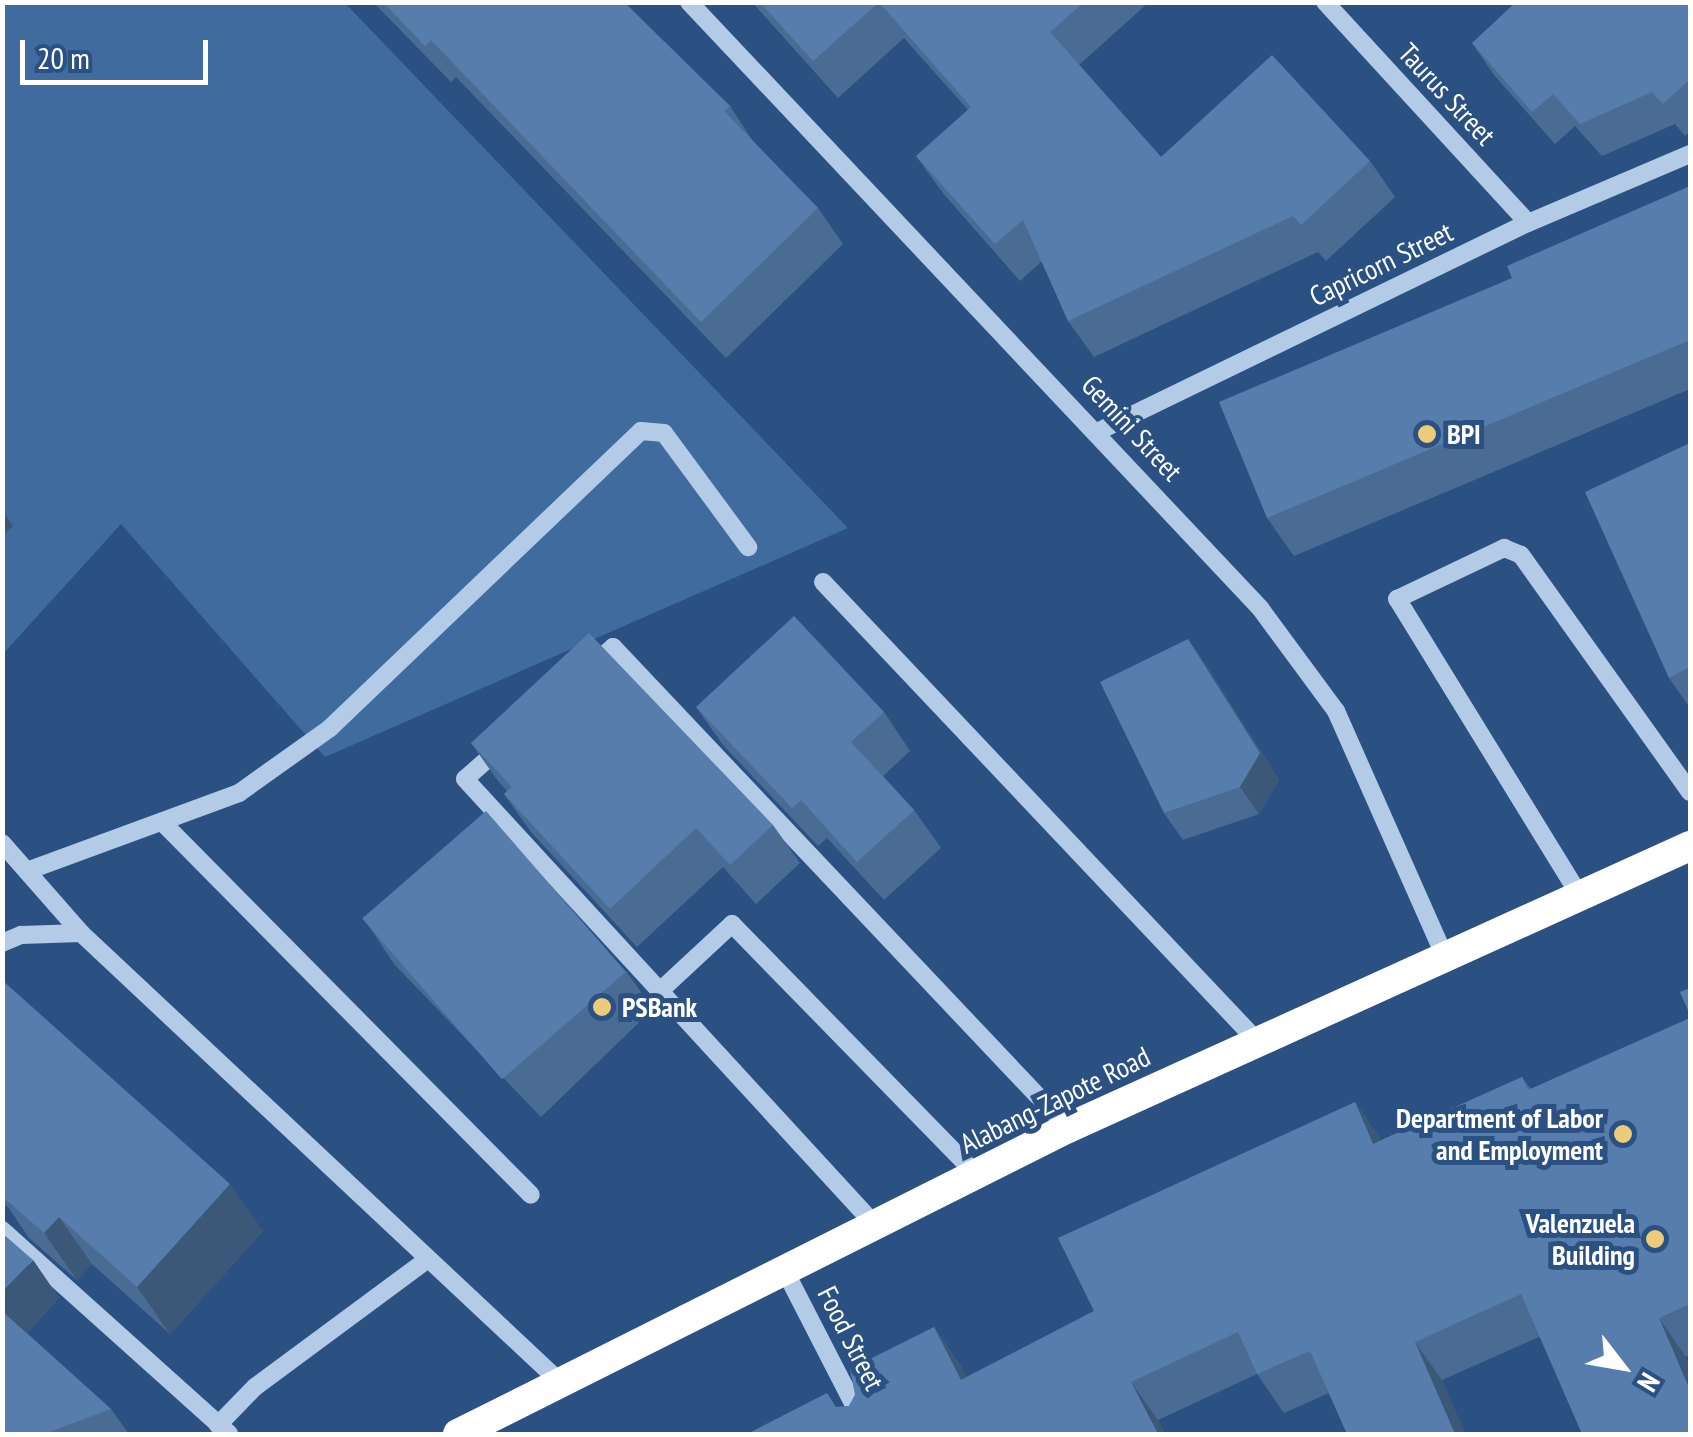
<!DOCTYPE html>
<style>
body{margin:0}
#map{position:relative;width:1693px;height:1437px;overflow:hidden;background:#2a5182;font-family:"PT Sans Narrow",sans-serif}
div>[style]{position:absolute}
.green>*{inset:0;background:#3f6b9f}
.minor>*{height:18px;margin:-9px;padding:0 9px;transform-origin:9px;border-radius:9px;background:#b3cbe6}
.highway>*{height:30px;margin:-15px;padding:0 15px;transform-origin:15px;border-radius:15px;background:#fff}
.wall>*{inset:0;background:#4a6c94}
.shaded-wall>*{inset:0;background:#3c5878}
.building>*{inset:0;background:#567dac;transform-origin:0 0}
.dots>*{width:28px;height:28px;translate:-50% -50%;box-sizing:border-box;border:5px solid #2a5182;border-radius:50%}
span{translate:-50% -50%;white-space:nowrap;text-align:center;line-height:1.15;-webkit-text-stroke:10px #2a5182;paint-order:stroke}
.street-label{font-size:28px;color:#fff}
.poi-label{font-size:28px;color:#fff;font-weight:700}
.left{translate:0 -50%;text-align:left}
.right{translate:-100% -50%;text-align:right}
.frame{position:absolute;inset:0;border:5px solid #fff;pointer-events:none}
.north{position:absolute;left:1573px;top:1317px;width:100px;height:100px;-webkit-text-stroke:8px #2a5182;paint-order:stroke;rotate:121deg;font-size:28px;font-weight:700;line-height:40px;text-align:center;color:#fff}
.north::after{content:'';display:block;margin:auto;width:35px;height:45px;background:#fff;clip-path:polygon(50% 0,100% 100%,50% 72%,0 100%)}
.scale{position:absolute;left:20px;top:40px;width:188px;height:45px;box-sizing:border-box;border:5px solid #fff;border-top:0;padding-left:12px;font-size:30px;line-height:35px;white-space:nowrap;color:#fff;-webkit-text-stroke:8px #2a5182;paint-order:stroke}
</style>
<div id="map">
<div class="green">
<i style="clip-path:polygon(3px 3px,345px 3px,848px 528px,325px 757px,121px 524px,3px 654px)"></i>
</div>
<div class="minor">
<i style="left:689px;top:2px;width:833px;rotate:46.7deg"></i>
<i style="left:1260px;top:608px;width:128px;rotate:53.6deg"></i>
<i style="left:1336px;top:711px;width:267px;rotate:66.1deg"></i>
<i style="left:1325px;top:2px;width:300px;rotate:47.4deg"></i>
<i style="left:1099px;top:431px;width:477px;rotate:-25.9deg"></i>
<i style="left:1528px;top:223px;width:176px;rotate:-23.1deg"></i>
<i style="left:823px;top:582px;width:632px;rotate:46.6deg"></i>
<i style="left:589px;top:668px;width:32px;rotate:-41deg"></i>
<i style="left:613px;top:647px;width:662px;rotate:46.59deg"></i>
<i style="left:499px;top:749px;width:45px;rotate:138.6deg"></i>
<i style="left:465px;top:779px;width:604px;rotate:47.41deg"></i>
<i style="left:165px;top:825px;width:520px;rotate:45.31deg"></i>
<i style="left:2px;top:843px;width:120px;rotate:48.7deg"></i>
<i style="left:81px;top:933px;width:658px;rotate:43.15deg"></i>
<i style="left:27px;top:871px;width:226px;rotate:-20.2deg"></i>
<i style="left:239px;top:793px;width:112px;rotate:-35.5deg"></i>
<i style="left:330px;top:728px;width:430px;rotate:-43.7deg"></i>
<i style="left:641px;top:431px;width:23px;rotate:5deg"></i>
<i style="left:664px;top:433px;width:142px;rotate:53.6deg"></i>
<i style="left:1580px;top:896px;width:349px;rotate:-121.6deg"></i>
<i style="left:1397px;top:599px;width:119px;rotate:-25.5deg"></i>
<i style="left:1504px;top:548px;width:18px;rotate:22deg"></i>
<i style="left:1521px;top:555px;width:291px;rotate:54.5deg"></i>
<i style="left:2px;top:943px;width:21px;rotate:-23deg"></i>
<i style="left:21px;top:935px;width:60px;rotate:-1.9deg"></i>
<i style="left:661px;top:990px;width:97px;rotate:-42.9deg"></i>
<i style="left:732px;top:924px;width:349px;rotate:45.7deg"></i>
<i style="left:2px;top:1230px;width:305px;rotate:41.9deg"></i>
<i style="left:783px;top:1267px;width:188px;rotate:62.8deg"></i>
<i style="left:218px;top:1425px;width:53px;rotate:-45.8deg"></i>
<i style="left:255px;top:1387px;width:215px;rotate:-36.5deg"></i>
</div>
<div class="highway">
<i style="left:458px;top:1434px;width:682px;rotate:-26.64deg"></i>
<i style="left:1068px;top:1128px;width:683px;rotate:-24.39deg"></i>
</div>
<div class="wall">
<i style="clip-path:polygon(373px 2px,624px 2px,730px 106px,754px 143px,818px 208px,843px 244px,726px 358px,456px 77px,451px 82px)"></i>
<i style="clip-path:polygon(752px 2px,1149px 2px,1079px 65px,1161px 157px,1370px 161px,1395px 197px,1326px 261px,1318px 252px,1094px 357px,1068px 321px,1042px 261px,1020px 281px,942px 192px,916px 156px,968px 110px,904px 38px,838px 98px)"></i>
<i style="clip-path:polygon(1690px 2px,1690px 131px,1685px 136px,1675px 124px,1602px 156px,1575px 126px,1555px 144px,1494px 75px,1472px 43px)"></i>
<i style="clip-path:polygon(1690px 186px,1690px 389px,1294px 556px,1267px 518px,1512px 278px)"></i>
<i style="clip-path:polygon(1690px 443px,1690px 708px,1669px 678px)"></i>
<i style="clip-path:polygon(1207px 666px,1279px 780px,1259px 814px,1183px 840px,1164px 813px)"></i>
<i style="clip-path:polygon(696px 707px,884px 712px,910px 751px,883px 776px,914px 810px,941px 848px,884px 900px,827px 838px,818px 846px,723px 745px)"></i>
<i style="clip-path:polygon(471px 743px,773px 825px,800px 863px,756px 904px,723px 867px,637px 947px,531px 832px,504px 794px,507px 791px,498px 781px)"></i>
<i style="clip-path:polygon(368px 925px,626px 971px,653px 1009px,541px 1117px,394px 964px)"></i>
<i style="clip-path:polygon(2px 980px,263px 1231px,170px 1334px,92px 1264px,77px 1280px,29px 1238px,8px 1207px,2px 1203px)"></i>
<i style="clip-path:polygon(1690px 1018px,1690px 1354px,1686px 1357px,1539px 1337px,1442px 1380px,1465px 1434px,1347px 1434px,1329px 1393px,1284px 1413px,1257px 1374px,1158px 1420px,1165px 1434px,747px 1434px,836px 1407px,849px 1406px,855px 1395px,934px 1327px,961px 1366px,966px 1377px,1094px 1311px,1355px 1102px,1381px 1140px,1522px 1077px,1531px 1089px)"></i>
<i style="clip-path:polygon(33px 1260px,59px 1298px,27px 1333px,111px 1409px,129px 1434px,2px 1434px)"></i>
</div>
<div class="shaded-wall">
<i style="clip-path:polygon(2px 510px,13px 526px,2px 537px)"></i>
<i style="clip-path:polygon(1188px 639px,1207px 666px,1279px 780px,1259px 814px,1240px 787px)"></i>
<i style="clip-path:polygon(1355px 1102px,1382px 1141px,1373px 1144px)"></i>
<i style="clip-path:polygon(230px 1184px,263px 1231px,170px 1334px,137px 1287px)"></i>
<i style="clip-path:polygon(59px 1217px,92px 1264px,77px 1280px,44px 1233px)"></i>
<i style="clip-path:polygon(33px 1260px,59px 1298px,19px 1341px,2px 1316px,2px 1292px)"></i>
<i style="clip-path:polygon(1659px 1318px,1686px 1357px,1690px 1367px,1690px 1390px)"></i>
<i style="clip-path:polygon(934px 1327px,961px 1366px,987px 1418px,961px 1380px)"></i>
<i style="clip-path:polygon(1415px 1342px,1442px 1380px,1465px 1434px,1455px 1434px)"></i>
<i style="clip-path:polygon(1131px 1382px,1158px 1420px,1165px 1434px,1158px 1434px)"></i>
</div>
<div class="building">
<i style="clip-path:polygon(383px 2px,624px 2px,730px 106px,724px 111px,818px 208px,701px 322px,431px 40px,425px 46px)"></i>
<i style="clip-path:polygon(760px 2px,879px 2px,813px 61px)"></i>
<i style="clip-path:polygon(879px 2px,1084px 2px,1050px 32px,1161px 157px,1272px 55px,1370px 161px,1301px 225px,1293px 216px,1068px 321px,1023px 220px,995px 244px,916px 156px,971px 107px)"></i>
<i style="clip-path:polygon(1516px 2px,1690px 2px,1690px 79px,1663px 104px,1652px 92px,1580px 124px,1553px 94px,1532px 112px,1472px 43px)"></i>
<i style="clip-path:polygon(1690px 186px,1690px 340px,1267px 518px,1219px 402px,1512px 278px,1507px 266px)"></i>
<i style="clip-path:polygon(1690px 443px,1690px 667px,1669px 678px,1585px 492px)"></i>
<i style="clip-path:polygon(794px 616px,884px 712px,851px 742px,914px 810px,857px 862px,801px 800px,792px 808px,696px 707px)"></i>
<i style="clip-path:polygon(589px 633px,773px 825px,730px 865px,696px 828px,610px 909px,504px 794px,512px 787px,471px 743px)"></i>
<i style="clip-path:polygon(1188px 639px,1260px 753px,1240px 787px,1164px 813px,1100px 682px)"></i>
<i style="left:486px;top:811px;width:213px;height:164px;rotate:49deg"></i>
<i style="clip-path:polygon(2px 980px,230px 1184px,137px 1287px,59px 1217px,44px 1233px,2px 1196px)"></i>
<i style="clip-path:polygon(1690px 988px,1690px 1015px,1680px 992px)"></i>
<i style="clip-path:polygon(1690px 1018px,1690px 1304px,1659px 1318px,1690px 1390px,1690px 1434px,1582px 1434px,1521px 1294px,1415px 1342px,1455px 1434px,1347px 1434px,1310px 1351px,1257px 1374px,1238px 1332px,1131px 1382px,1158px 1434px,747px 1434px,827px 1393px,836px 1407px,849px 1406px,855px 1395px,850px 1369px,934px 1327px,961px 1380px,1094px 1311px,1058px 1238px,1355px 1102px,1373px 1144px,1522px 1077px,1528px 1090px)"></i>
<i style="clip-path:polygon(2px 1233px,33px 1260px,2px 1292px)"></i>
<i style="clip-path:polygon(2px 1311px,111px 1409px,44px 1434px,2px 1434px)"></i>
</div>
<div class="dots">
<i style="left:1427px;top:434px;background:#eccb7b"></i>
<i style="left:602px;top:1007px;background:#eccb7b"></i>
<i style="left:1623px;top:1134px;background:#eccb7b"></i>
<i style="left:1655px;top:1239px;background:#eccb7b"></i>
</div>
<div class="street-label">
<span style="left:1447px;top:94px;rotate:47deg">Taurus Street</span>
<span style="left:1381px;top:264px;rotate:-26deg">Capricorn Street</span>
<span style="left:1132px;top:428px;rotate:47deg">Gemini Street</span>
<span style="left:1055px;top:1100px;rotate:-26deg">Alabang-Zapote Road</span>
<span style="left:851px;top:1338px;rotate:63deg">Food Street</span>
</div>
<div class="poi-label">
<span class="left" style="left:1447px;top:434px">BPI</span>
<span class="left" style="left:622px;top:1007px">PSBank</span>
<span class="right" style="left:1603px;top:1134px">Department of Labor<br>and Employment</span>
<span class="right" style="left:1635px;top:1239px">Valenzuela<br>Building</span>
</div>
<div class="frame"></div>
<div class="north">N</div>
<div class="scale">20 m</div>
</div>
